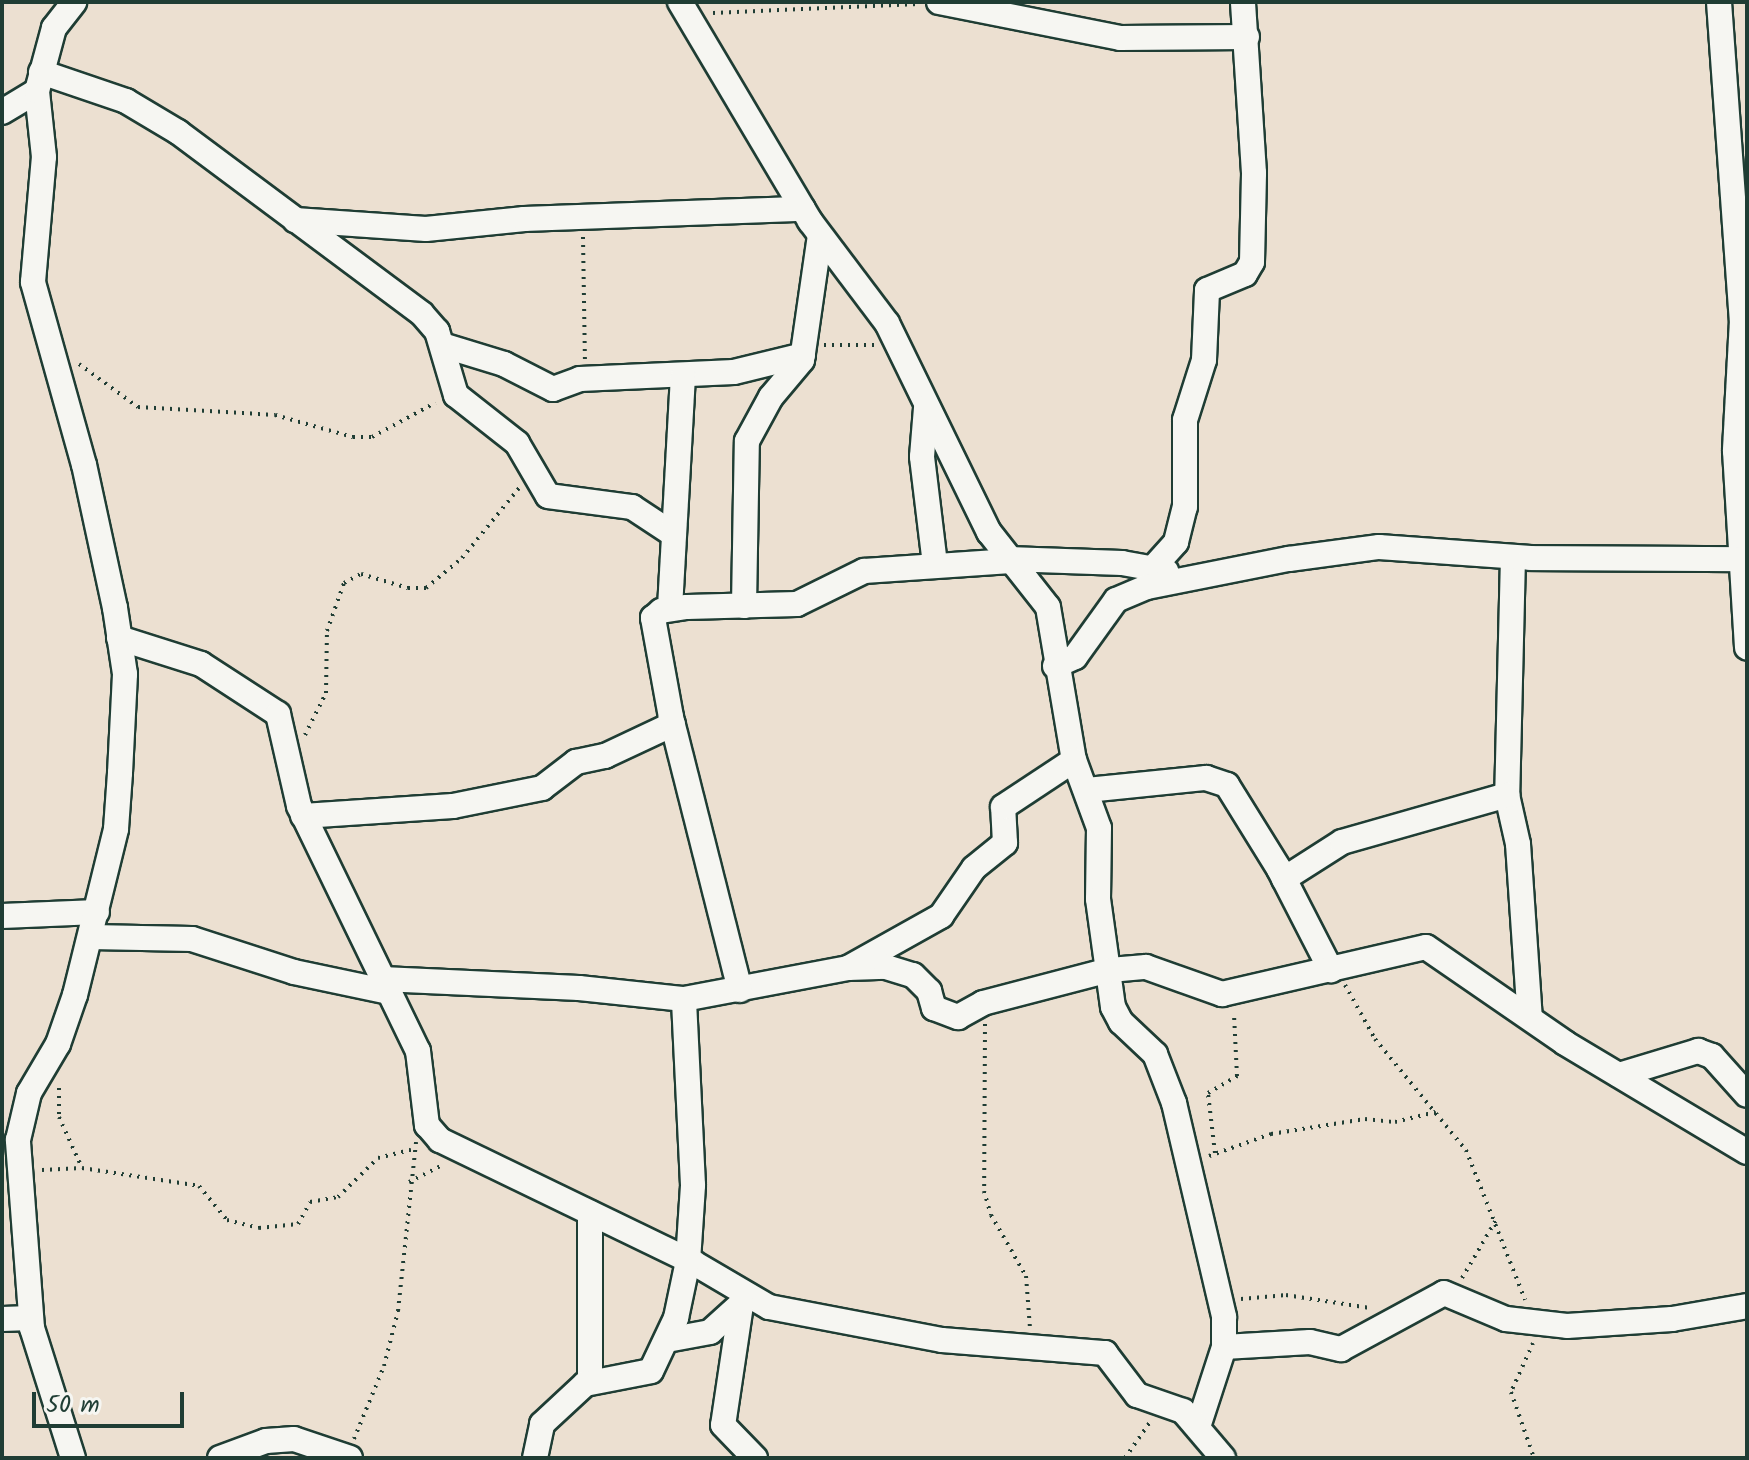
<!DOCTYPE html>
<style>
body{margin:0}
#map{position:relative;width:1749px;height:1460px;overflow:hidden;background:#ece0d1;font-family:Kalam,sans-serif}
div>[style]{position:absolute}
.path>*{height:4px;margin-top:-2px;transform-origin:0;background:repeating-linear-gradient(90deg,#1f3d34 0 2px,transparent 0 8px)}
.roads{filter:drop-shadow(2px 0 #1f3d34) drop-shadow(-2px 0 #1f3d34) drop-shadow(0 2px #1f3d34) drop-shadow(0 -2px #1f3d34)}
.minor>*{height:24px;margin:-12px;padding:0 12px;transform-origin:12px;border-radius:12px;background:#f6f6f2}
span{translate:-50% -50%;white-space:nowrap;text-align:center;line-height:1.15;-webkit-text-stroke:8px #f6f6f2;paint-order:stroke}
.frame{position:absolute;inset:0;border:4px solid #1f3d34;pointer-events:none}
.scale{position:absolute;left:32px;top:1392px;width:152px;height:36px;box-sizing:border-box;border:4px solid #1f3d34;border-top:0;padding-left:10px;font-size:24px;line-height:28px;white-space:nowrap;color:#1f3d34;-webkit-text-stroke:6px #f6f6f2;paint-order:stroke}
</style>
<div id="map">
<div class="path">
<i style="left:713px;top:13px;width:206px;rotate:-2.5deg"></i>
<i style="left:583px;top:237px;width:123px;rotate:89.1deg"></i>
<i style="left:824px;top:345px;width:52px"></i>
<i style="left:79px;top:364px;width:73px;rotate:36.1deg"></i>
<i style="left:138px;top:407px;width:137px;rotate:3.3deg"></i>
<i style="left:275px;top:415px;width:81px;rotate:15.8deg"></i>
<i style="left:353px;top:437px;width:19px"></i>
<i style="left:372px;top:437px;width:72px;rotate:-28.4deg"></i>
<i style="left:305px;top:735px;width:47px;rotate:-63.4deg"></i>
<i style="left:326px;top:693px;width:62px;rotate:-89.1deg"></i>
<i style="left:327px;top:631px;width:51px;rotate:-70.5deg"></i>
<i style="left:344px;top:583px;width:19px;rotate:-28deg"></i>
<i style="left:361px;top:574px;width:49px;rotate:16.6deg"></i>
<i style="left:408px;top:588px;width:18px"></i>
<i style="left:426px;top:588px;width:47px;rotate:-39.8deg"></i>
<i style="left:462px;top:558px;width:92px;rotate:-50.8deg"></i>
<i style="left:1345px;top:985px;width:62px;rotate:60.9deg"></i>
<i style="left:1375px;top:1039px;width:144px;rotate:50.7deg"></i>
<i style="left:1466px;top:1150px;width:161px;rotate:68.5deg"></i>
<i style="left:985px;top:1024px;width:167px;rotate:90.3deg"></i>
<i style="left:984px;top:1191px;width:25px;rotate:74deg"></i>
<i style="left:991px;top:1215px;width:70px;rotate:60.2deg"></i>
<i style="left:1026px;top:1276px;width:52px;rotate:85.6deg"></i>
<i style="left:59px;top:1088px;width:29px;rotate:90deg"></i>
<i style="left:59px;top:1117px;width:56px;rotate:65.7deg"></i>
<i style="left:1215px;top:1153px;width:60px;rotate:-96.7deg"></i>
<i style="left:1208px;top:1093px;width:34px;rotate:-30deg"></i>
<i style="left:1237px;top:1076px;width:62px;rotate:-92.8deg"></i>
<i style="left:1209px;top:1156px;width:66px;rotate:-19.5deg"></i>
<i style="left:1271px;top:1134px;width:95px;rotate:-9.1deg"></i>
<i style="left:1365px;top:1119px;width:30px;rotate:6deg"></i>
<i style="left:1395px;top:1122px;width:42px;rotate:-13.7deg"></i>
<i style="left:42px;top:1170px;width:40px;rotate:-2.9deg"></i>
<i style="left:82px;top:1168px;width:118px;rotate:8.7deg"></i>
<i style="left:199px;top:1186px;width:44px;rotate:50.5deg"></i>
<i style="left:227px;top:1220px;width:33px;rotate:14deg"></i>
<i style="left:259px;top:1228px;width:39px;rotate:-6deg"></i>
<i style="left:298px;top:1224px;width:25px;rotate:-61deg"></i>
<i style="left:310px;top:1202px;width:28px;rotate:-10deg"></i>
<i style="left:338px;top:1197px;width:56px;rotate:-44.3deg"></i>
<i style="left:378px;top:1158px;width:34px;rotate:-14deg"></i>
<i style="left:409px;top:1182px;width:37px;rotate:-27deg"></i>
<i style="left:1462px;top:1278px;width:67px;rotate:-59.6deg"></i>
<i style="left:1241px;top:1299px;width:45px;rotate:-5.1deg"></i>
<i style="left:1286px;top:1295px;width:85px;rotate:8.8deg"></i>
<i style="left:1533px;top:1343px;width:54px;rotate:114.2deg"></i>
<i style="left:1511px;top:1392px;width:70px;rotate:70.8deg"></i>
<i style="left:354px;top:1439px;width:79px;rotate:-67.7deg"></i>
<i style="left:384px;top:1366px;width:57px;rotate:-75.7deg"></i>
<i style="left:398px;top:1311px;width:170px;rotate:-83.9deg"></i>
<i style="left:1125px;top:1458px;width:44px;rotate:-55.2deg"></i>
</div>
<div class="roads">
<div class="minor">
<i style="left:680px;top:2px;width:255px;rotate:59.3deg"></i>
<i style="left:810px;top:221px;width:128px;rotate:53deg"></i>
<i style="left:887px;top:323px;width:233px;rotate:64deg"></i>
<i style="left:989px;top:532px;width:95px;rotate:51.8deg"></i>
<i style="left:1048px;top:607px;width:155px;rotate:80.4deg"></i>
<i style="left:1074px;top:760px;width:72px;rotate:69.8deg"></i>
<i style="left:1099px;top:828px;width:71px;rotate:90.8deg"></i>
<i style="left:1098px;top:899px;width:109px;rotate:82.1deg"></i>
<i style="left:1113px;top:1007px;width:17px;rotate:62deg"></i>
<i style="left:1121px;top:1022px;width:47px;rotate:43.3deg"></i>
<i style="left:1155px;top:1054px;width:53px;rotate:68.8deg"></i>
<i style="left:1174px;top:1103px;width:220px;rotate:76.8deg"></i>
<i style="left:1224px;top:1317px;width:30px;rotate:90deg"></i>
<i style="left:1224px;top:1347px;width:84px;rotate:108deg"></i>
<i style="left:939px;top:2px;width:185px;rotate:11.2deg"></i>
<i style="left:1120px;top:38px;width:127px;rotate:-0.5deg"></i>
<i style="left:1719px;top:2px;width:319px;rotate:85.9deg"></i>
<i style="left:1742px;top:320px;width:131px;rotate:93.1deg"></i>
<i style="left:1735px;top:451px;width:197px;rotate:86.5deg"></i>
<i style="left:41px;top:72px;width:90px;rotate:18.8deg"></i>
<i style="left:126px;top:101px;width:61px;rotate:30.8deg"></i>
<i style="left:178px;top:132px;width:304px;rotate:36.7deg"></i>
<i style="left:422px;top:314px;width:23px;rotate:49deg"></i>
<i style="left:437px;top:331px;width:67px;rotate:73.5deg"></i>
<i style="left:456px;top:395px;width:78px;rotate:38.2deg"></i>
<i style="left:517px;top:443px;width:61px;rotate:59.7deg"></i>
<i style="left:548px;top:496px;width:85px;rotate:7.5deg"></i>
<i style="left:632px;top:507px;width:49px;rotate:33.4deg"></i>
<i style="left:2px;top:112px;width:41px;rotate:-31deg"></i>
<i style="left:295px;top:220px;width:131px;rotate:3.9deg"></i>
<i style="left:426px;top:229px;width:99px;rotate:-5.8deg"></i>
<i style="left:524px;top:219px;width:279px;rotate:-2.1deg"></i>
<i style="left:442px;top:345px;width:65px;rotate:17deg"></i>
<i style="left:504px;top:364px;width:55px;rotate:27deg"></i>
<i style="left:553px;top:389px;width:29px;rotate:-20deg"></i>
<i style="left:580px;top:379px;width:154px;rotate:-2.6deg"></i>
<i style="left:734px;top:372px;width:71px;rotate:-13.8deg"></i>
<i style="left:926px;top:408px;width:49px;rotate:94.7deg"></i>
<i style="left:922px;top:457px;width:108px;rotate:83.1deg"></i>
<i style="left:1513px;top:557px;width:238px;rotate:91.4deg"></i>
<i style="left:1507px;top:795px;width:50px;rotate:77.3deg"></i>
<i style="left:1518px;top:844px;width:174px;rotate:86.1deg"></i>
<i style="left:1008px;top:559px;width:114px;rotate:2deg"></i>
<i style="left:1122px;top:563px;width:45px;rotate:10.3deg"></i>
<i style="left:1152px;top:569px;width:36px;rotate:-48deg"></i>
<i style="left:1176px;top:542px;width:36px;rotate:-76deg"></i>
<i style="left:1185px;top:507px;width:87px;rotate:-90deg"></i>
<i style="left:1185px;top:420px;width:63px;rotate:-72.4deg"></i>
<i style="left:1204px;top:360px;width:70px;rotate:-87.5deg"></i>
<i style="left:1207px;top:290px;width:41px;rotate:-22.8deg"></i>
<i style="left:1245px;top:274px;width:14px;rotate:-60deg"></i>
<i style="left:1252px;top:262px;width:89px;rotate:-88.7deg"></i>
<i style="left:1254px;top:173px;width:171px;rotate:-93.7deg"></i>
<i style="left:744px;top:606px;width:165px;rotate:-89deg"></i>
<i style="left:747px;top:441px;width:50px;rotate:-61.4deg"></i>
<i style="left:771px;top:397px;width:48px;rotate:-50deg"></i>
<i style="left:802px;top:360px;width:126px;rotate:-81.8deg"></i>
<i style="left:670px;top:608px;width:232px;rotate:-86.8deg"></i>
<i style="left:119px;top:638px;width:86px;rotate:17.6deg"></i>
<i style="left:201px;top:664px;width:92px;rotate:33deg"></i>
<i style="left:278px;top:714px;width:94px;rotate:77.1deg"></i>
<i style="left:299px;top:806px;width:272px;rotate:64.1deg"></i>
<i style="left:418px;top:1051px;width:75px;rotate:83.1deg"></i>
<i style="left:427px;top:1125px;width:20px;rotate:49deg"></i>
<i style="left:440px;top:1140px;width:282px;rotate:25.8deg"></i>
<i style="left:694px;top:1263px;width:87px;rotate:30.4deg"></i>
<i style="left:769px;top:1307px;width:176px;rotate:10.8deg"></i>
<i style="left:942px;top:1340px;width:164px;rotate:4.6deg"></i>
<i style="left:1105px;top:1353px;width:53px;rotate:52.7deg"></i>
<i style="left:1137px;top:1395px;width:49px;rotate:19.2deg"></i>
<i style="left:1183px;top:1411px;width:62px;rotate:49.6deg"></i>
<i style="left:1055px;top:666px;width:22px;rotate:-24deg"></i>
<i style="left:1075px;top:657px;width:70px;rotate:-54.3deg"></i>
<i style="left:1116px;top:600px;width:34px;rotate:-23deg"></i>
<i style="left:1147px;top:587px;width:145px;rotate:-11.2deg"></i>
<i style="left:1289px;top:559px;width:91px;rotate:-7.6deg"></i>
<i style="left:1379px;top:547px;width:152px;rotate:4.1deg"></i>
<i style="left:1531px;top:558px;width:208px;rotate:0.3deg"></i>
<i style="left:1087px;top:790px;width:120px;rotate:-5.8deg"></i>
<i style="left:1206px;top:778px;width:22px;rotate:18deg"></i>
<i style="left:1227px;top:785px;width:99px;rotate:58.2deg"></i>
<i style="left:1279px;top:869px;width:114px;rotate:62.8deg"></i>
<i style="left:303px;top:816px;width:150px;rotate:-3.8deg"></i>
<i style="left:453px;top:806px;width:91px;rotate:-11.4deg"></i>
<i style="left:542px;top:788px;width:43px;rotate:-37.4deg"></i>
<i style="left:576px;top:762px;width:30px;rotate:-12deg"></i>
<i style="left:605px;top:756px;width:75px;rotate:-25.2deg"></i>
<i style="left:1284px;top:879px;width:69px;rotate:-32.5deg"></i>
<i style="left:1342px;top:842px;width:172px;rotate:-15.9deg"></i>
<i style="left:2px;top:916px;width:95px;rotate:-2.4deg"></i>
<i style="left:91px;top:937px;width:101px;rotate:1.1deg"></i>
<i style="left:192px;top:939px;width:107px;rotate:17.9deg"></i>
<i style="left:294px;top:972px;width:97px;rotate:11.9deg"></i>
<i style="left:848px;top:968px;width:107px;rotate:-29.2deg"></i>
<i style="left:941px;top:916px;width:58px;rotate:-55.5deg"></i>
<i style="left:974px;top:868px;width:40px;rotate:-39deg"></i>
<i style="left:1005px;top:843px;width:36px;rotate:-93deg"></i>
<i style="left:1003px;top:807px;width:85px;rotate:-33.5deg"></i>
<i style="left:382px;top:979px;width:197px;rotate:2.6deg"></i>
<i style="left:579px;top:988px;width:106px;rotate:6deg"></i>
<i style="left:684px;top:999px;width:167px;rotate:-10.7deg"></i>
<i style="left:848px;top:968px;width:38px;rotate:-2deg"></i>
<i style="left:886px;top:967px;width:28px;rotate:17deg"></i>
<i style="left:913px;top:975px;width:23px;rotate:45deg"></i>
<i style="left:929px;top:991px;width:18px;rotate:74deg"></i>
<i style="left:934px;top:1008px;width:26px;rotate:21deg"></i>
<i style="left:958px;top:1017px;width:29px;rotate:-29deg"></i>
<i style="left:983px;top:1003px;width:131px;rotate:-14.6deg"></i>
<i style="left:1110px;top:970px;width:36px;rotate:-5deg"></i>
<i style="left:1146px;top:967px;width:81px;rotate:19.6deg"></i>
<i style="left:1222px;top:994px;width:209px;rotate:-13deg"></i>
<i style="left:1426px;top:947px;width:169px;rotate:34.6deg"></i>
<i style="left:1565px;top:1043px;width:212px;rotate:30.9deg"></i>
<i style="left:740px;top:990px;width:282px;rotate:-104.2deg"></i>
<i style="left:671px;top:717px;width:101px;rotate:-100.3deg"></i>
<i style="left:653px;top:618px;width:11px;rotate:-41deg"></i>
<i style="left:661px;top:611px;width:26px;rotate:-9deg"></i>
<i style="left:687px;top:607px;width:110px;rotate:-1.6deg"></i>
<i style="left:797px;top:604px;width:75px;rotate:-26.2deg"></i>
<i style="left:864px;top:571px;width:147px;rotate:-3.9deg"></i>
<i style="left:1619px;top:1075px;width:83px;rotate:-16.9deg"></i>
<i style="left:1698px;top:1051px;width:15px;rotate:20deg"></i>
<i style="left:1712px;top:1056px;width:52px;rotate:48.1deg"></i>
<i style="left:741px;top:1305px;width:121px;rotate:98.5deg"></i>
<i style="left:723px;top:1425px;width:46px;rotate:45.9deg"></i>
<i style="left:2px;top:1319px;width:29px;rotate:-2deg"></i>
<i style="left:667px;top:1340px;width:44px;rotate:-10.5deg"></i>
<i style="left:710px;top:1332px;width:43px;rotate:-42.2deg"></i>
<i style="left:1224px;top:1347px;width:86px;rotate:-3.3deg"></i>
<i style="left:1310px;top:1342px;width:32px;rotate:13deg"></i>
<i style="left:1341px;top:1349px;width:117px;rotate:-28.5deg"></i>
<i style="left:1444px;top:1293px;width:67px;rotate:22.8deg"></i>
<i style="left:1506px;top:1319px;width:61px;rotate:6.5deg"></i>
<i style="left:1567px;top:1326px;width:105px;rotate:-3.8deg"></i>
<i style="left:1672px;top:1319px;width:76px;rotate:-9.8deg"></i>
<i style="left:590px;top:1382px;width:169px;rotate:-90deg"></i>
<i style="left:73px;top:1458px;width:136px;rotate:-107.5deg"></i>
<i style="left:32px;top:1328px;width:189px;rotate:-94.3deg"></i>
<i style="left:18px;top:1140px;width:48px;rotate:-76.8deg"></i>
<i style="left:29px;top:1093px;width:57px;rotate:-59.4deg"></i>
<i style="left:58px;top:1044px;width:52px;rotate:-70.9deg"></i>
<i style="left:75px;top:995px;width:171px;rotate:-76.1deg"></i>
<i style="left:116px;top:829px;width:56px;rotate:-85.9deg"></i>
<i style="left:120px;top:773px;width:99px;rotate:-87.1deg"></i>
<i style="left:125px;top:674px;width:67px;rotate:-98.6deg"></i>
<i style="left:115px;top:608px;width:146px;rotate:-102.2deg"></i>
<i style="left:84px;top:465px;width:190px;rotate:-105.6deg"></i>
<i style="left:33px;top:282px;width:125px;rotate:-85deg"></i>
<i style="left:44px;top:157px;width:66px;rotate:-96.1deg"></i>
<i style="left:37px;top:91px;width:65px;rotate:-74.9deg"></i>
<i style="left:54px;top:28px;width:33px;rotate:-52deg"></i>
<i style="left:220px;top:1458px;width:49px;rotate:-20.3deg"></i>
<i style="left:266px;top:1441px;width:28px;rotate:-4deg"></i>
<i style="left:294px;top:1439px;width:59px;rotate:18.7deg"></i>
<i style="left:535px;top:1458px;width:35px;rotate:-78deg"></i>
<i style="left:542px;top:1424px;width:59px;rotate:-42.9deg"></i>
<i style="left:585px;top:1384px;width:67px;rotate:-11.1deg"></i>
<i style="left:651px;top:1371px;width:59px;rotate:-64.7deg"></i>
<i style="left:676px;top:1318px;width:58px;rotate:-78.1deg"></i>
<i style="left:688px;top:1261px;width:76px;rotate:-86.2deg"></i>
<i style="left:693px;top:1185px;width:186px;rotate:-92.8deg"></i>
</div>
</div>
<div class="frame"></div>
<div class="scale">50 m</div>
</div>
